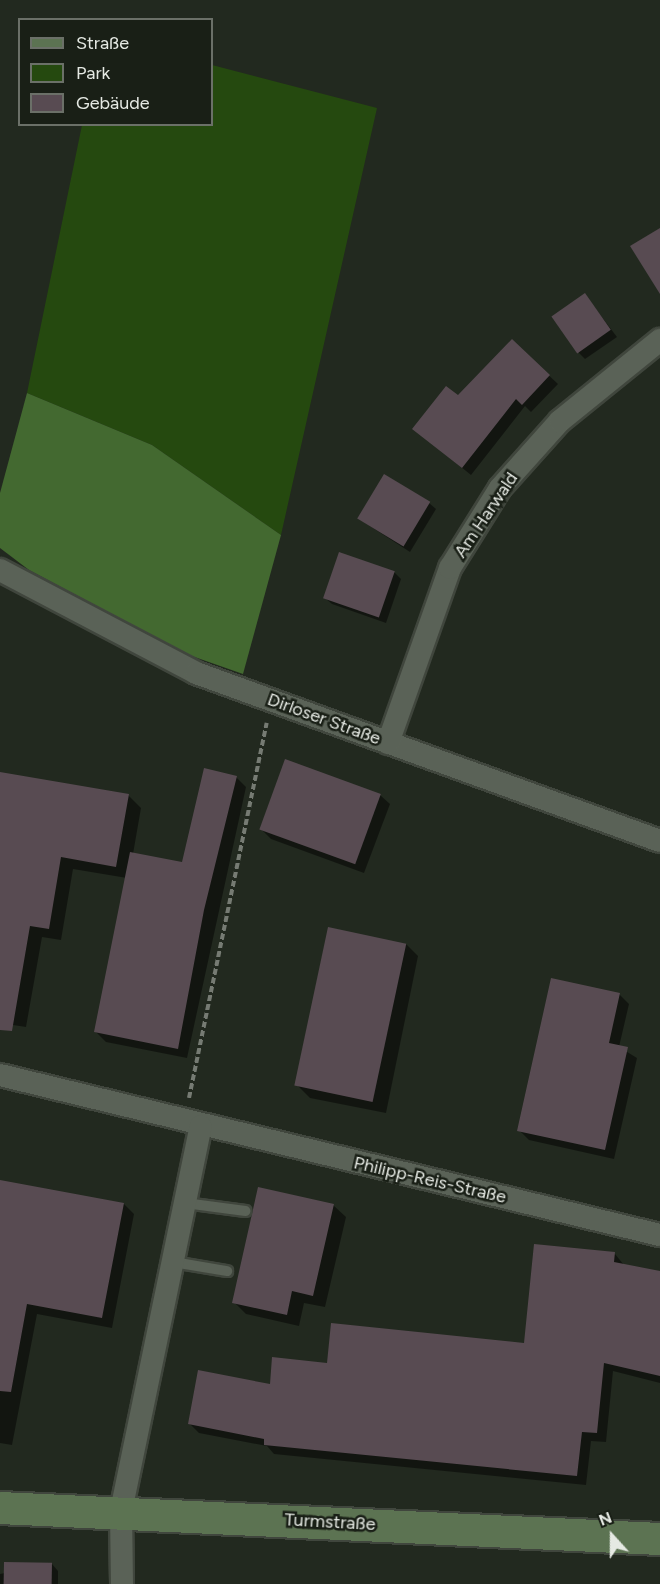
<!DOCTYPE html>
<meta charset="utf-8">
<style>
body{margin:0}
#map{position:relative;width:660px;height:1584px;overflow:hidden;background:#22291f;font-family:Figtree,sans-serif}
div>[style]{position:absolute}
.green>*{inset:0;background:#25490f}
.forest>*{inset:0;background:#436930}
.shadow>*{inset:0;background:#0007}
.building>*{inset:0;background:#584b52;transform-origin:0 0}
.path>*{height:4px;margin-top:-2px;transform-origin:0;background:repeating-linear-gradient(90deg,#767b73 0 6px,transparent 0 9px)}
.roads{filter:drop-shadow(2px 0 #40463d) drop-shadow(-2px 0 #40463d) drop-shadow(0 2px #40463d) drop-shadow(0 -2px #40463d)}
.service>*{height:10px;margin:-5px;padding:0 5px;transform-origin:5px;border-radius:5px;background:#5a6257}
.minor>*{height:22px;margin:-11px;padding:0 11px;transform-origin:11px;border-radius:11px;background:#5a6257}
.secondary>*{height:32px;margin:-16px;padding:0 16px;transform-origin:16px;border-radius:16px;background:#5c7352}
span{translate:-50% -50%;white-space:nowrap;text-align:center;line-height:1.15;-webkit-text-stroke:5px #191f16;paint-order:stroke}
.street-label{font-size:18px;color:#e5e9e3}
.legend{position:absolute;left:18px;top:18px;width:195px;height:108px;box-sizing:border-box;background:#191f16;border:2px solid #6b7068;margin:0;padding:8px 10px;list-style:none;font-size:18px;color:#e5e9e3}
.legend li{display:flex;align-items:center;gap:12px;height:30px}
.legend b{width:30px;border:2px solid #6b7068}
.north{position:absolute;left:582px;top:1506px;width:60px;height:60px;-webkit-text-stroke:4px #191f16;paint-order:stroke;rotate:339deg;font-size:16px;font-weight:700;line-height:24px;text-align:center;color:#e5e9e3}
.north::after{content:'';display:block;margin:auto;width:21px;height:27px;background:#e5e9e3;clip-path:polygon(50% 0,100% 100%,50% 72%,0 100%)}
</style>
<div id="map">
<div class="green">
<i style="clip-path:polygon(212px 65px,377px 108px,281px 535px,152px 445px,27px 393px,82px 125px,212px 124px)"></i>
</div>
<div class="forest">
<i style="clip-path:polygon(27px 393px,152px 445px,281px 535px,243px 674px,186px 654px,29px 570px,0 548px,0 493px)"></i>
</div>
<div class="shadow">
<i style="clip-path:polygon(585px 295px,617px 337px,585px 359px,579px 353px)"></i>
<i style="clip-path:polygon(512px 341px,558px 384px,531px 412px,525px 406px,471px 475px,414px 429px,458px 397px)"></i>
<i style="clip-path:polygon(429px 503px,436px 509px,410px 552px,359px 519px)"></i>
<i style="clip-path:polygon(394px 572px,401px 579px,386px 623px,332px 604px,325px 598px)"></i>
<i style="clip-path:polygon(286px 761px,380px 795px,390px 804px,364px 873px,271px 839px,261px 829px)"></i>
<i style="clip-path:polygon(0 773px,128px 795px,141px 808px,133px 854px,183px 864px,236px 777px,246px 787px,187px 1058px,106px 1042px,96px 1032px,127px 878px,73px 869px,61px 940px,42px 937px,26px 1027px,0 1023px)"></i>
<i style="clip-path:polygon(406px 944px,418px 956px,386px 1113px,310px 1098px,298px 1086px)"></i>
<i style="clip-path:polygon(619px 994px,629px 1004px,619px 1047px,637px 1058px,614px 1159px,529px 1140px,519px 1130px)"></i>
<i style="clip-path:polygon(0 1181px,124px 1204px,134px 1214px,112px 1328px,37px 1314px,12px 1445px,0 1443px)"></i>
<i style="clip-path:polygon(333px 1205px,346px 1217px,325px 1307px,304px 1303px,299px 1326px,246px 1314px,234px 1302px)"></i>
<i style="clip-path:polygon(615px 1254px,624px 1265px,660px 1274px,660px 1383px,613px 1371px,606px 1442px,591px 1441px,586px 1485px,274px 1454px,267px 1446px,199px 1433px,190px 1424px,328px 1365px,526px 1345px)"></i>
<i style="clip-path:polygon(52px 1564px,58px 1571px,58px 1584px,0 1584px,0 1574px)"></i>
</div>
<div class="building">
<i style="clip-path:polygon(660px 228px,660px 294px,630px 246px)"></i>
<i style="left:585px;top:293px;width:45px;height:41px;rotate:55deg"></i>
<i style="clip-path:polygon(512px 339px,550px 375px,522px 405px,516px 399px,462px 468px,412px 429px,446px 386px,458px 395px)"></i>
<i style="left:384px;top:474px;width:54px;height:52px;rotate:31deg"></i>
<i style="left:339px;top:552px;width:59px;height:49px;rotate:19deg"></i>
<i style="left:285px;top:759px;width:102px;height:75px;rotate:20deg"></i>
<i style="clip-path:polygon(204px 768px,237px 776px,204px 910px,178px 1049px,94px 1032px,130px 852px,182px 862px)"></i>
<i style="clip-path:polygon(0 772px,129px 794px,116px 867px,61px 857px,49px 929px,30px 926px,12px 1031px,0 1030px)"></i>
<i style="left:328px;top:927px;width:80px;height:162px;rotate:12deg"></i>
<i style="clip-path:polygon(551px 978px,620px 993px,609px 1043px,628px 1047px,605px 1150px,517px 1131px)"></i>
<i style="clip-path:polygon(0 1180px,124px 1203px,102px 1318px,27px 1304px,11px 1392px,0 1391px)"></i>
<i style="clip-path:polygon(258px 1187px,334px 1204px,313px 1296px,292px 1291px,287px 1315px,232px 1303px)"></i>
<i style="clip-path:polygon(534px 1244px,615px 1252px,614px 1262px,660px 1271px,660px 1376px,604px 1363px,597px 1433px,582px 1432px,577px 1476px,264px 1445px,264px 1439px,188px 1424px,198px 1370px,270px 1384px,272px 1357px,327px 1363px,331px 1323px,524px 1343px)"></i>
<i style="left:4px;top:1562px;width:48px;height:22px;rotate:1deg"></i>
</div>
<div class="path">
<i style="left:189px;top:1098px;width:383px;rotate:-78.3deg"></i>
</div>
<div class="roads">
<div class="service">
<i style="left:185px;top:1203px;width:61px;rotate:7.6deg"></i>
<i style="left:173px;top:1262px;width:55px;rotate:9.5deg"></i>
</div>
<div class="minor">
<i style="left:0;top:570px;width:221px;rotate:27.7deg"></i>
<i style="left:196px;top:673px;width:493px;rotate:19.9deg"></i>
<i style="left:388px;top:743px;width:186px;rotate:-70.5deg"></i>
<i style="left:450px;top:568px;width:94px;rotate:-58deg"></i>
<i style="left:500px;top:488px;width:90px;rotate:-48.2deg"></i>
<i style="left:560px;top:421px;width:129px;rotate:-39deg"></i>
<i style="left:0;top:1075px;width:679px;rotate:13.63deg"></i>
<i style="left:122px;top:1584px;width:73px;rotate:-90.8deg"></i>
<i style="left:121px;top:1511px;width:393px;rotate:-78.3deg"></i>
</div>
<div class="secondary">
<i style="left:0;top:1508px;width:661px;rotate:2.69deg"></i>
</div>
</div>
<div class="street-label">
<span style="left:486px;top:515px;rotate:-56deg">Am Harwald</span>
<span style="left:324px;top:719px;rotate:20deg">Dirloser Straße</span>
<span style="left:430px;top:1180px;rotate:13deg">Philipp-Reis-Straße</span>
<span style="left:330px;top:1522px;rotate:3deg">Turmstraße</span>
</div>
<ul class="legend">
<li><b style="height:8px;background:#5c7352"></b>Straße</li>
<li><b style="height:16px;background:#25490f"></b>Park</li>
<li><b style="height:16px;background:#584b52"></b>Gebäude</li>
</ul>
<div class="north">N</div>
</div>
